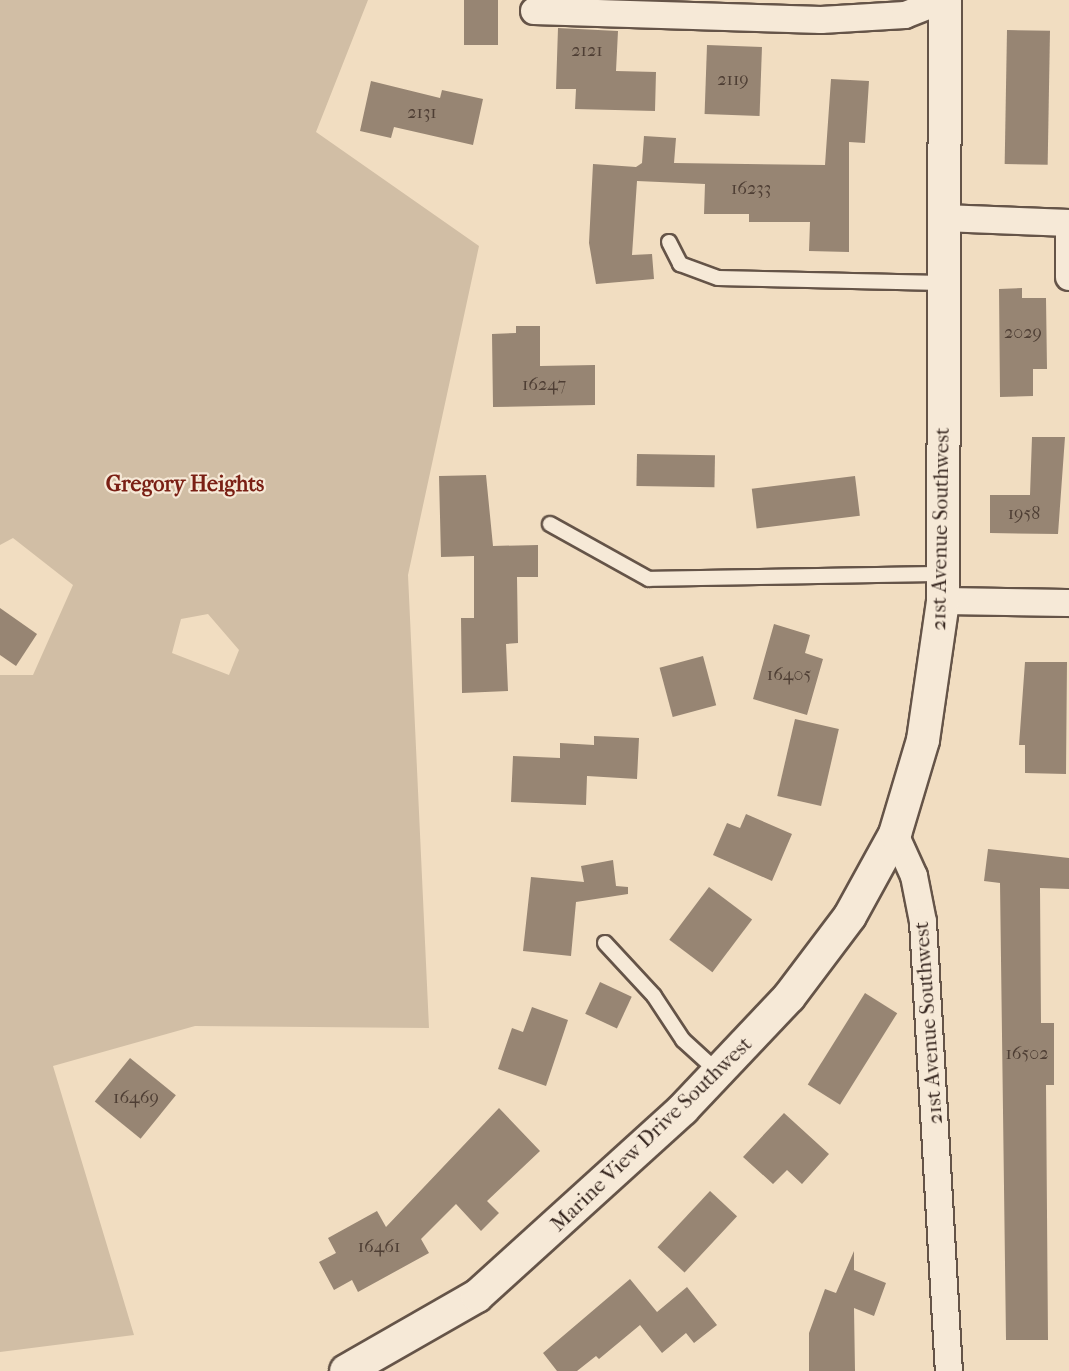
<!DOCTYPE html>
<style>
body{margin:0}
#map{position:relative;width:1069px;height:1371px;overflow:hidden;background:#f1ddc1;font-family:"IM FELL French Canon",serif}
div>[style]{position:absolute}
.green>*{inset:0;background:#d1bea5}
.building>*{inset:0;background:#978573;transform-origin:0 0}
.roads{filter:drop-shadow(2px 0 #655448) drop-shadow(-2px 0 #655448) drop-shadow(0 2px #655448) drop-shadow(0 -2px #655448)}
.service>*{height:14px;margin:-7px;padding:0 7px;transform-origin:7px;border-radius:7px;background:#f6e9d7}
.minor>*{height:26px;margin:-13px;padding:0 13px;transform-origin:13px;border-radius:13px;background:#f6e9d7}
.tertiary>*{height:32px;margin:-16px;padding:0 16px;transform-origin:16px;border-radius:16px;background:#f6e9d7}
span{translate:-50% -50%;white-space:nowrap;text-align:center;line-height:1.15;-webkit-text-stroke:4.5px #f6e9d7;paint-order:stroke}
.number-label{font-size:18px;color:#4e3e34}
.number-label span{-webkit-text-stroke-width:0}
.street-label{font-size:21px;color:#36261f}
.neighbourhood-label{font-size:22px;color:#7a1f14;font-weight:700}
</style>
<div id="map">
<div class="green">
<i style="clip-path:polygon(evenodd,0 0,368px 0,316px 132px,479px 246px,408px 575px,429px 1028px,195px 1026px,53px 1066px,134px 1335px,0 1352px,0 675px,33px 675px,73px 585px,13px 538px,0 545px,0 0,208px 614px,239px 650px,229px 675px,172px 653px,181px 619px,208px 614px)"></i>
</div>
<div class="building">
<i style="left:464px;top:0;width:34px;height:45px"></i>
<i style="clip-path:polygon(558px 28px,618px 31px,616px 71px,656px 72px,655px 111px,575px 109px,576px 89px,556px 89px)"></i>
<i style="left:1007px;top:30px;width:43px;height:134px;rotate:1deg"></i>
<i style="left:707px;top:45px;width:55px;height:69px;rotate:2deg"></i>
<i style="clip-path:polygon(831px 79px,869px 81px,865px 143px,849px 142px,849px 252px,809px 251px,810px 222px,749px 222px,749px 214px,704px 214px,705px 184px,637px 181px,632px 255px,652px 254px,654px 279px,596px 284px,589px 243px,593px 164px,636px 167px,642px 163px,644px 136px,676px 138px,674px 163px,825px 165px)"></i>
<i style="clip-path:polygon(371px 81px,440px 98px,442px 90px,483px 99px,473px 145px,394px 127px,391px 138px,360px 131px)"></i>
<i style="clip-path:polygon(1022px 288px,1022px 298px,1046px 298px,1047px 369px,1033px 369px,1033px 396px,1000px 397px,999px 289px)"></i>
<i style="clip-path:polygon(516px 326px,540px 326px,540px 366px,595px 365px,595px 405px,493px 407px,492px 334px,516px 333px)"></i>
<i style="clip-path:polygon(1032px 437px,1065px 437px,1058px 534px,990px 533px,990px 495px,1030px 495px)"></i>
<i style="left:637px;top:454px;width:78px;height:32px;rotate:1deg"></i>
<i style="clip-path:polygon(486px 475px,493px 546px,538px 545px,538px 577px,517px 577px,518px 643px,506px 644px,508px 691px,462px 693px,461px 618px,474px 618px,474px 556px,441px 557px,439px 476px)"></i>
<i style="left:855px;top:476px;width:40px;height:104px;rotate:83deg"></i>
<i style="clip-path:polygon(0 608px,37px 634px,16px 666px,0 655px)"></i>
<i style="clip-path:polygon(774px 624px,810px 635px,805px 653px,823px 659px,807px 715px,753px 699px)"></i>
<i style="left:703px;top:656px;width:51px;height:45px;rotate:75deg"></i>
<i style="clip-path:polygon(1025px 662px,1067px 662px,1066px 774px,1025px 773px,1025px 745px,1019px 745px)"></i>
<i style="left:795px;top:719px;width:45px;height:79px;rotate:13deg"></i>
<i style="clip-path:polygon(594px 736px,639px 738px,637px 779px,587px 776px,586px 805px,511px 802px,513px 756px,560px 758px,560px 743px,594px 745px)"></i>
<i style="clip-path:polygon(746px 814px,792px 834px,772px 881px,713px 855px,727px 823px,740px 828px)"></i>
<i style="clip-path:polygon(988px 849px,1069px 858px,1069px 889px,1040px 888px,1041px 1023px,1054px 1023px,1054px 1085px,1046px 1085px,1048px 1340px,1006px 1340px,1000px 883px,984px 881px)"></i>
<i style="clip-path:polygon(613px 860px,616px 886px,628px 887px,628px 894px,576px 902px,571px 956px,523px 951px,531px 877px,584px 882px,581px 866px)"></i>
<i style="left:709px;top:887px;width:54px;height:66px;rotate:37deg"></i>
<i style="left:600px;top:982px;width:35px;height:35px;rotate:25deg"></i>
<i style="left:865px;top:993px;width:38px;height:108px;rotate:32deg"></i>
<i style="clip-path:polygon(532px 1007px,568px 1020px,546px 1086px,498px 1069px,512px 1028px,523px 1032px)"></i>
<i style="left:130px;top:1058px;width:59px;height:56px;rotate:39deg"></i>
<i style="clip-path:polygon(499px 1108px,540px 1151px,487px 1201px,499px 1213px,481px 1231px,456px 1204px,421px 1239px,429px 1253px,358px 1292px,352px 1280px,334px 1290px,319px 1262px,336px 1253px,328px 1238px,377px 1211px,386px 1227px)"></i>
<i style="clip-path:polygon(784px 1113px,829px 1154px,802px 1184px,787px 1170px,773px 1184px,743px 1157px)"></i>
<i style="left:710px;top:1191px;width:37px;height:77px;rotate:43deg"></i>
<i style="clip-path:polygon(854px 1251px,854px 1270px,886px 1283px,874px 1316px,854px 1308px,855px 1371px,809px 1371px,809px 1333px,825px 1289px,836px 1293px)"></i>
<i style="clip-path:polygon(630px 1279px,657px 1312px,687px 1287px,717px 1325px,694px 1343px,686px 1333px,662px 1353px,640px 1325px,599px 1359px,596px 1356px,577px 1371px,557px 1371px,543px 1353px)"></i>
</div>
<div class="roads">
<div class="service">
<i style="left:669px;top:242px;width:25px;rotate:63deg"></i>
<i style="left:680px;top:264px;width:40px;rotate:20.2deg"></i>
<i style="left:718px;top:278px;width:224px;rotate:1.3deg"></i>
<i style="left:550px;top:524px;width:113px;rotate:29.1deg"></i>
<i style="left:649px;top:579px;width:294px;rotate:-1deg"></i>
<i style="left:605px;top:943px;width:72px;rotate:47.2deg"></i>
<i style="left:654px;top:996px;width:53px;rotate:56.6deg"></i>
<i style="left:683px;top:1040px;width:47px;rotate:42.4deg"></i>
</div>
<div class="minor">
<i style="left:534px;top:11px;width:287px;rotate:1.8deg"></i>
<i style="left:821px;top:20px;width:84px;rotate:-3.4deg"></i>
<i style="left:905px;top:15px;width:41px;rotate:-21.5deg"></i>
<i style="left:943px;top:218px;width:126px;rotate:2.3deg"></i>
<i style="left:1069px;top:234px;width:43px;rotate:90deg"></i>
<i style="left:943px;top:601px;width:126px;rotate:0.9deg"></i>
<i style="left:895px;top:834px;width:46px;rotate:65.7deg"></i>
<i style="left:914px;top:876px;width:47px;rotate:78.9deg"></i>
<i style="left:923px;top:922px;width:450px;rotate:86.7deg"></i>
</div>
<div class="tertiary">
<i style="left:346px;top:1371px;width:151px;rotate:-29.8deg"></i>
<i style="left:477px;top:1296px;width:278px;rotate:-42.2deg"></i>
<i style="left:683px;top:1109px;width:154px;rotate:-46.6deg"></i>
<i style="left:789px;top:997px;width:101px;rotate:-53deg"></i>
<i style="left:850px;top:916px;width:94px;rotate:-61.2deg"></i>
<i style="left:895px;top:834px;width:98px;rotate:-73.4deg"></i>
<i style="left:923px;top:740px;width:140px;rotate:-81.8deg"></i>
<i style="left:943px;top:601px;width:601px;rotate:-89.81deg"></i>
</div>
</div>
<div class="number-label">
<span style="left:587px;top:51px">2121</span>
<span style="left:733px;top:80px">2119</span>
<span style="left:422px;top:113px">2131</span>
<span style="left:751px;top:189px">16233</span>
<span style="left:1023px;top:333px">2029</span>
<span style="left:544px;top:385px">16247</span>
<span style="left:1024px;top:514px">1958</span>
<span style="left:789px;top:675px">16405</span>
<span style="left:1027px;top:1054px">16502</span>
<span style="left:136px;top:1098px">16469</span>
<span style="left:379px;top:1247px">16461</span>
</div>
<div class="street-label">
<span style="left:940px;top:529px;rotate:-89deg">21st Avenue Southwest</span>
<span style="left:928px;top:1023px;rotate:-94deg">21st Avenue Southwest</span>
<span style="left:651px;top:1134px;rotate:-44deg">Marine View Drive Southwest</span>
</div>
<div class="neighbourhood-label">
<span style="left:185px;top:485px">Gregory Heights</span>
</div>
</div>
